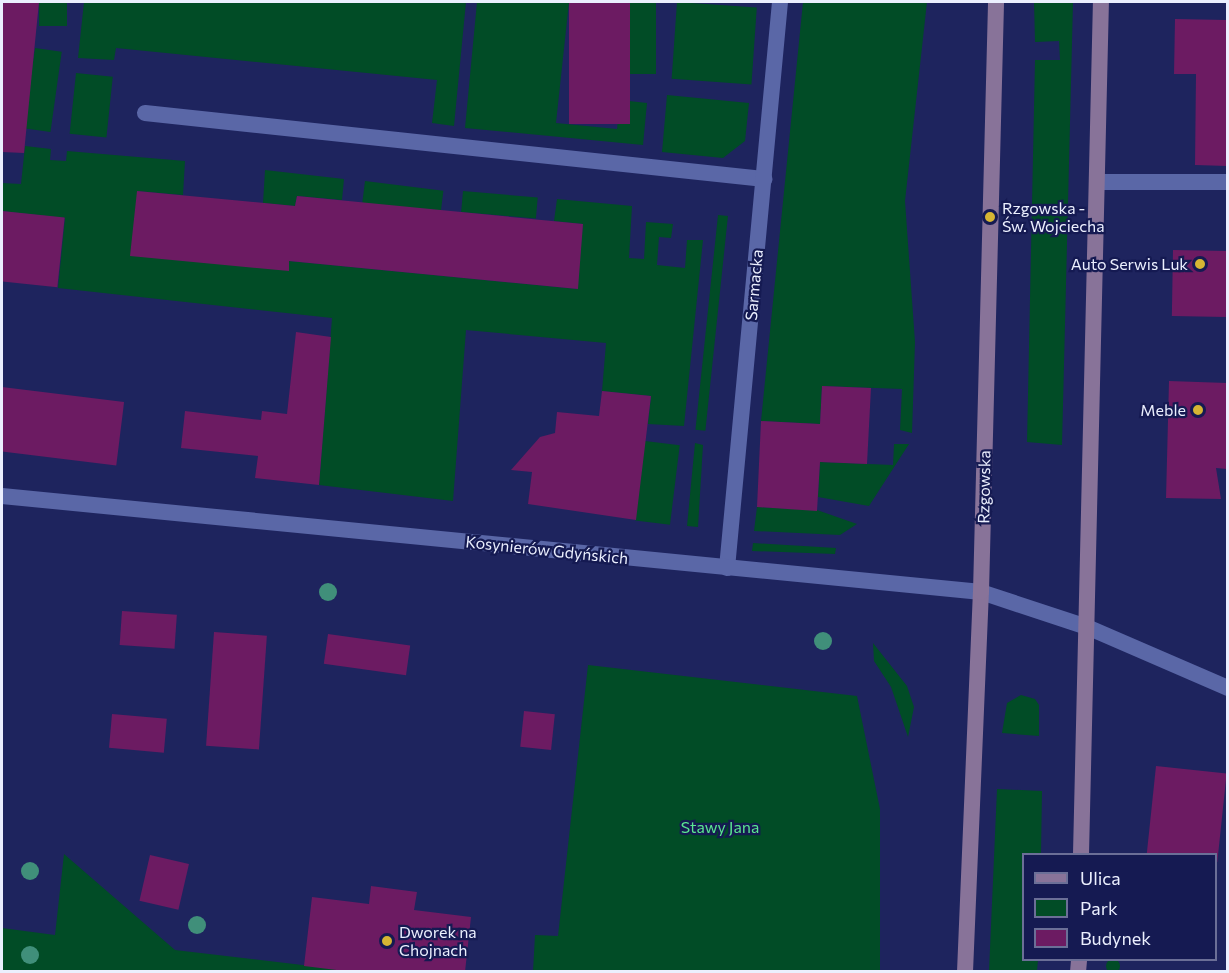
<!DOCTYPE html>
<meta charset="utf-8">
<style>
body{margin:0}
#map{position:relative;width:1229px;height:973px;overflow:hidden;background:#1e245e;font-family:Commissioner,sans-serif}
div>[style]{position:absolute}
.green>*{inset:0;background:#014c26;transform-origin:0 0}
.round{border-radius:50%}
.building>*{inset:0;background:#6c1b62;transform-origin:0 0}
.service>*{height:16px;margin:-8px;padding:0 8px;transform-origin:8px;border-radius:8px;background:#5a67a7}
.minor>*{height:16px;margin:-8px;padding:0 8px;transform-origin:8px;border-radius:8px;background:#5a67a7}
.tertiary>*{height:16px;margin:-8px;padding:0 8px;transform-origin:8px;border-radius:8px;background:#5a67a7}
.secondary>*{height:16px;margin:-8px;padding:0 8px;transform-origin:8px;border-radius:8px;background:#887399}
.trees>*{width:18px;height:18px;margin:-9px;border-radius:50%;background:#408f7a}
.dots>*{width:16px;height:16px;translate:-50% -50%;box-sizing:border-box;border:3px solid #151a52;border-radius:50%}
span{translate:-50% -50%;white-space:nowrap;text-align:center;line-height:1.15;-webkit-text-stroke:4.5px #151a52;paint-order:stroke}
.poi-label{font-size:16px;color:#ebeffe}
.left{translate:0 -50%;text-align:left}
.right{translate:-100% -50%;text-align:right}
.street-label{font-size:16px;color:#ebeffe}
.park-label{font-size:16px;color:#5be691}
.frame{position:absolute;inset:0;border:3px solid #ebeffe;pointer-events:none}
.legend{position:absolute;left:1022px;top:853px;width:195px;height:108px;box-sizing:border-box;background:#151a52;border:2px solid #6b6f97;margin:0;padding:8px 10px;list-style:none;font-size:18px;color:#ebeffe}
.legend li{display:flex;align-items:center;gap:12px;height:30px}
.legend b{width:30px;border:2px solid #6b6f97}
</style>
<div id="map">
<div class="green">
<i style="left:39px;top:2px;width:28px;height:24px"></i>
<i style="clip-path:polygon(84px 2px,466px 2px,454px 126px,432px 123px,437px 80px,116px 48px,114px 60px,78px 58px)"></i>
<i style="clip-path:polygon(477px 2px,569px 2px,556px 123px,617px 129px,620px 100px,647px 103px,643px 145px,465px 128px)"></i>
<i style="left:630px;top:2px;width:26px;height:72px"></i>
<i style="left:677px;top:2px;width:80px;height:77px;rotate:4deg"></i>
<i style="clip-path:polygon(803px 2px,927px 2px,905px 201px,915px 342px,912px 433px,900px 430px,902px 389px,822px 386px,820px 424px,761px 421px)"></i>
<i style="clip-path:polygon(1034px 2px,1073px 2px,1062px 445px,1027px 442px,1035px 60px,1060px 60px,1059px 41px,1035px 42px)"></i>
<i style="left:35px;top:48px;width:27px;height:81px;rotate:8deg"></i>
<i style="left:76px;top:73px;width:37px;height:61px;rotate:6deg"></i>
<i style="clip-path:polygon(667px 95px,749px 103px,745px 141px,723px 158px,662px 152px)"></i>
<i style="clip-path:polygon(25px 146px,51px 149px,50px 160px,66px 161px,67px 151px,185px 161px,183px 195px,137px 191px,289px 270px,289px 261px,577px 289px,583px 224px,554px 221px,557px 199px,632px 206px,629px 258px,644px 259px,646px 222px,673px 224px,671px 238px,659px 237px,657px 265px,685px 268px,687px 240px,703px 240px,684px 426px,648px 424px,651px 396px,602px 391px,606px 343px,466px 330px,453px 501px,319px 485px,332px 318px,58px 288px,65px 218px,2px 211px,2px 183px,21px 184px)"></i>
<i style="clip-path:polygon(265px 170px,344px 179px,342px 200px,297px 196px,295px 206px,263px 203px)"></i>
<i style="left:365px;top:181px;width:79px;height:22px;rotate:7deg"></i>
<i style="left:463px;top:191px;width:75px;height:21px;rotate:5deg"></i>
<i style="left:718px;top:215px;width:10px;height:216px;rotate:6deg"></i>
<i style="left:645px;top:441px;width:35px;height:80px;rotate:7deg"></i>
<i style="clip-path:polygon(695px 443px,703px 445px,698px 527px,687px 526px)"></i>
<i style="clip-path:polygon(894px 444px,909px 444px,869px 506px,818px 497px,820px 462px,893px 465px)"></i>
<i style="clip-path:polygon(757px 507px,817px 510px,857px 524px,840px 535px,754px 531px)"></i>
<i style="clip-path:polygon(753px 543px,836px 548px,835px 554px,752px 551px)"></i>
<i style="clip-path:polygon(873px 643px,907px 686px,914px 707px,908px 737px,891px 687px,874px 661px)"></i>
<i style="clip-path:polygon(588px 665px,857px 696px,880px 809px,880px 971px,533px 971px,535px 935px,558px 936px)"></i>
<i style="clip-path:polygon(1021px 695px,1035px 699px,1039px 705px,1039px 736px,1002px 733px,1007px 703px)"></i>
<i style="clip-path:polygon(997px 789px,1042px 791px,1041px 854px,1024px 854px,1024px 960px,1038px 960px,1037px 971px,989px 971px)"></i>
<i style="clip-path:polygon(64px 854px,175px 950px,353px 971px,2px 972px,2px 928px,55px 935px)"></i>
<i class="round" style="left:1106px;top:959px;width:14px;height:14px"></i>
</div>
<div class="building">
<i style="clip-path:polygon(2px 2px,39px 2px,24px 153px,2px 152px)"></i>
<i style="left:569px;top:2px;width:61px;height:122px"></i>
<i style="clip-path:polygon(1175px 19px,1227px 20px,1227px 166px,1195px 165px,1196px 74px,1174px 74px)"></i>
<i style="clip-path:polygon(137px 191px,295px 206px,297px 196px,583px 224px,578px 289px,289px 261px,289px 271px,130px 256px)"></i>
<i style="left:2px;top:211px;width:63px;height:70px;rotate:6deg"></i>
<i style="left:1173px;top:250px;width:54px;height:66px;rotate:1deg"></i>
<i style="clip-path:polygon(296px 332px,331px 337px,319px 485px,255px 478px,258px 456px,181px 448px,185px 411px,261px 420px,262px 411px,287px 414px)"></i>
<i style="clip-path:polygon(1169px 381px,1227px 383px,1227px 469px,1216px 468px,1221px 499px,1166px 498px)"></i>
<i style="clip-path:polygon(822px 386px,871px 388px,867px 464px,820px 462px,817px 511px,757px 507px,761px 421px,820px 424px)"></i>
<i style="left:2px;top:387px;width:123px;height:64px;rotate:7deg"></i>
<i style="clip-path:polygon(602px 391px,651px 396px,636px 520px,528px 504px,532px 472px,511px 470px,540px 437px,555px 433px,557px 412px,599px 416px)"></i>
<i style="left:122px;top:611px;width:55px;height:34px;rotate:4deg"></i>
<i style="left:214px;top:632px;width:53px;height:114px;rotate:4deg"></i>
<i style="left:328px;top:634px;width:83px;height:30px;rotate:8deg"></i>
<i style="left:524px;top:711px;width:31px;height:36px;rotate:6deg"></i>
<i style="left:112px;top:714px;width:55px;height:34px;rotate:5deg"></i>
<i style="left:1156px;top:766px;width:71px;height:89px;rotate:6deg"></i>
<i style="left:150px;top:855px;width:40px;height:47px;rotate:13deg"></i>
<i style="clip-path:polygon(371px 886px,417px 892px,414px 910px,471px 917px,465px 972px,353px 972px,304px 966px,312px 897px,369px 904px)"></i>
</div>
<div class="service">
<i style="left:145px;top:113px;width:623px;rotate:6.09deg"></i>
<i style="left:1097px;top:182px;width:131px"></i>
</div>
<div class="minor">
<i style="left:727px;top:568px;width:568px;rotate:-84.65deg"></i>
</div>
<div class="tertiary">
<i style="left:2px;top:496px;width:984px;rotate:5.6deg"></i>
<i style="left:981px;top:592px;width:112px;rotate:18.3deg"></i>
<i style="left:1087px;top:627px;width:154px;rotate:23.4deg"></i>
</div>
<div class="secondary">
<i style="left:1081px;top:854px;width:852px;rotate:-88.66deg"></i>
<i style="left:965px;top:972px;width:380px;rotate:-87.6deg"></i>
<i style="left:981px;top:592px;width:590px;rotate:-88.54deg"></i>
<i style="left:1078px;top:972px;width:12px;rotate:-85deg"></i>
</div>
<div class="trees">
<i style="left:328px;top:592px"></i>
<i style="left:823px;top:641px"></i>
<i style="left:30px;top:871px"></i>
<i style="left:197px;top:925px"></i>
<i style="left:30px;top:955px"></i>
</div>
<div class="dots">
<i style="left:990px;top:217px;background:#d6b534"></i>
<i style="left:1200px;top:264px;background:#d6b534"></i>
<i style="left:1198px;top:410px;background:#d6b534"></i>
<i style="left:387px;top:941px;background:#d6b534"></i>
</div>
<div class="poi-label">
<span class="left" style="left:1002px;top:217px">Rzgowska -<br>Św. Wojciecha</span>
<span class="right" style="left:1188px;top:264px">Auto Serwis Luk</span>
<span class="right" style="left:1186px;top:410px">Meble</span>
<span class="left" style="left:399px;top:941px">Dworek na<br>Chojnach</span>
</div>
<div class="street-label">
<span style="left:754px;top:285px;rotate:-85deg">Sarmacka</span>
<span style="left:984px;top:487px;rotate:-89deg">Rzgowska</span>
<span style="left:547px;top:550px;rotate:6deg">Kosynierów Gdyńskich</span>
</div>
<div class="park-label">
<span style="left:720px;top:827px">Stawy Jana</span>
</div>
<div class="frame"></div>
<ul class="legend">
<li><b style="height:8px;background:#887399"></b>Ulica</li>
<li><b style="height:16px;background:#014c26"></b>Park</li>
<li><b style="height:16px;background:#6c1b62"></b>Budynek</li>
</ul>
</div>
